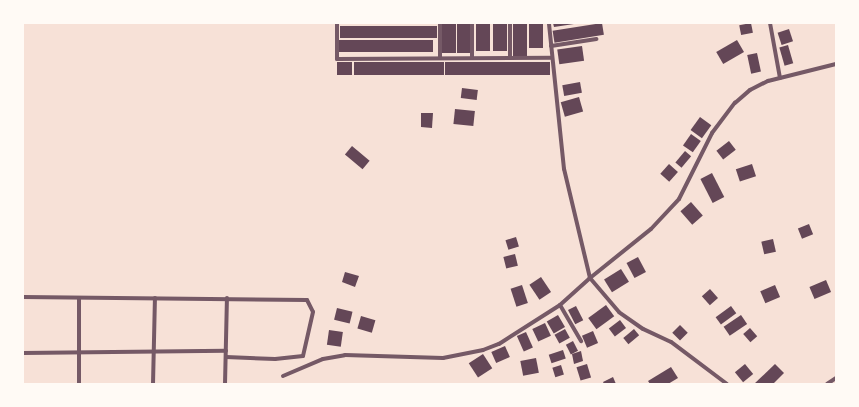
<!DOCTYPE html>
<style>
body{margin:0}
#map{position:relative;width:859px;height:407px;overflow:hidden;background:#f7e1d7;font-family:Poppins,sans-serif}
div>[style]{position:absolute}
.building>*{inset:0;background:#644757;transform-origin:0 0}
.minor>*{height:4px;margin:-2px;padding:0 2px;transform-origin:2px;border-radius:2px;background:#755966}
span{translate:-50% -50%;white-space:nowrap;text-align:center;line-height:1.15;-webkit-text-stroke:3.5px #fffaf5;paint-order:stroke}
.frame{position:absolute;inset:0;border:24px solid #fffaf5;pointer-events:none}
</style>
<div id="map">
<div class="building">
<i style="left:442px;top:23px;width:14px;height:30px"></i>
<i style="left:457px;top:23px;width:14px;height:30px"></i>
<i style="left:476px;top:23px;width:14px;height:28px"></i>
<i style="left:493px;top:23px;width:14px;height:28px"></i>
<i style="left:513px;top:23px;width:14px;height:33px"></i>
<i style="left:529px;top:23px;width:14px;height:25px"></i>
<i style="clip-path:polygon(553px 23px,574px 23px,574px 24px,554px 27px)"></i>
<i style="left:602px;top:23px;width:12px;height:50px;rotate:81deg"></i>
<i style="left:751px;top:23px;width:10px;height:12px;rotate:79deg"></i>
<i style="left:340px;top:26px;width:97px;height:12px"></i>
<i style="left:789px;top:29px;width:13px;height:12px;rotate:72deg"></i>
<i style="left:433px;top:40px;width:12px;height:94px;rotate:90deg"></i>
<i style="left:737px;top:40px;width:14px;height:24px;rotate:60deg"></i>
<i style="left:788px;top:45px;width:19px;height:9px;rotate:74deg"></i>
<i style="left:582px;top:46px;width:15px;height:25px;rotate:82deg"></i>
<i style="left:757px;top:53px;width:19px;height:10px;rotate:78deg"></i>
<i style="left:337px;top:62px;width:15px;height:13px"></i>
<i style="left:354px;top:62px;width:90px;height:13px"></i>
<i style="left:445px;top:62px;width:105px;height:13px"></i>
<i style="left:580px;top:82px;width:11px;height:18px;rotate:80deg"></i>
<i style="left:462px;top:88px;width:16px;height:10px;rotate:7deg"></i>
<i style="left:579px;top:97px;width:15px;height:19px;rotate:74deg"></i>
<i style="left:455px;top:109px;width:20px;height:15px;rotate:6deg"></i>
<i style="clip-path:polygon(421px 113px,433px 113px,432px 128px,421px 127px)"></i>
<i style="left:700px;top:117px;width:14px;height:16px;rotate:36deg"></i>
<i style="left:691px;top:134px;width:12px;height:14px;rotate:35deg"></i>
<i style="left:729px;top:141px;width:11px;height:16px;rotate:52deg"></i>
<i style="left:352px;top:146px;width:23px;height:11px;rotate:40deg"></i>
<i style="left:685px;top:151px;width:8px;height:15px;rotate:40deg"></i>
<i style="left:669px;top:164px;width:12px;height:13px;rotate:42deg"></i>
<i style="left:752px;top:164px;width:13px;height:17px;rotate:72deg"></i>
<i style="left:712px;top:173px;width:27px;height:13px;rotate:63deg"></i>
<i style="left:691px;top:202px;width:18px;height:14px;rotate:49deg"></i>
<i style="left:809px;top:224px;width:11px;height:12px;rotate:68deg"></i>
<i style="left:516px;top:237px;width:10px;height:11px;rotate:73deg"></i>
<i style="left:773px;top:239px;width:13px;height:12px;rotate:77deg"></i>
<i style="left:515px;top:254px;width:12px;height:12px;rotate:76deg"></i>
<i style="left:638px;top:257px;width:17px;height:13px;rotate:62deg"></i>
<i style="left:621px;top:269px;width:15px;height:20px;rotate:58deg"></i>
<i style="clip-path:polygon(345px 272px,359px 276px,355px 287px,342px 282px)"></i>
<i style="left:541px;top:277px;width:18px;height:14px;rotate:56deg"></i>
<i style="left:826px;top:280px;width:13px;height:18px;rotate:67deg"></i>
<i style="left:522px;top:285px;width:19px;height:12px;rotate:72deg"></i>
<i style="left:775px;top:285px;width:13px;height:16px;rotate:67deg"></i>
<i style="left:710px;top:289px;width:12px;height:11px;rotate:48deg"></i>
<i style="left:606px;top:305px;width:14px;height:22px;rotate:54deg"></i>
<i style="left:576px;top:306px;width:16px;height:9px;rotate:63deg"></i>
<i style="left:731px;top:306px;width:9px;height:19px;rotate:54deg"></i>
<i style="left:337px;top:308px;width:16px;height:12px;rotate:14deg"></i>
<i style="left:558px;top:315px;width:14px;height:13px;rotate:60deg"></i>
<i style="left:741px;top:315px;width:11px;height:21px;rotate:56deg"></i>
<i style="left:361px;top:316px;width:15px;height:13px;rotate:16deg"></i>
<i style="left:620px;top:320px;width:10px;height:14px;rotate:53deg"></i>
<i style="left:545px;top:323px;width:14px;height:14px;rotate:65deg"></i>
<i style="left:680px;top:325px;width:11px;height:11px;rotate:45deg"></i>
<i style="left:750px;top:328px;width:11px;height:9px;rotate:49deg"></i>
<i style="left:565px;top:329px;width:10px;height:12px;rotate:61deg"></i>
<i style="left:634px;top:329px;width:8px;height:14px;rotate:50deg"></i>
<i style="left:329px;top:330px;width:14px;height:15px;rotate:8deg"></i>
<i style="left:593px;top:331px;width:13px;height:12px;rotate:67deg"></i>
<i style="left:526px;top:332px;width:17px;height:10px;rotate:66deg"></i>
<i style="left:573px;top:341px;width:11px;height:8px;rotate:63deg"></i>
<i style="left:505px;top:346px;width:12px;height:15px;rotate:66deg"></i>
<i style="left:563px;top:350px;width:9px;height:15px;rotate:72deg"></i>
<i style="clip-path:polygon(581px 351px,583px 361px,574px 364px,572px 354px)"></i>
<i style="left:483px;top:354px;width:17px;height:17px;rotate:57deg"></i>
<i style="left:536px;top:358px;width:15px;height:16px;rotate:79deg"></i>
<i style="left:587px;top:364px;width:14px;height:11px;rotate:73deg"></i>
<i style="left:745px;top:364px;width:13px;height:13px;rotate:51deg"></i>
<i style="clip-path:polygon(775px 364px,784px 373px,773px 384px,754px 384px)"></i>
<i style="left:561px;top:365px;width:10px;height:9px;rotate:73deg"></i>
<i style="clip-path:polygon(671px 367px,678px 378px,668px 384px,650px 384px,648px 381px)"></i>
<i style="clip-path:polygon(613px 377px,616px 384px,604px 384px,603px 382px)"></i>
</div>
<div class="minor">
<i style="left:337px;top:23px;width:36px;rotate:90deg"></i>
<i style="left:337px;top:59px;width:215px;rotate:-0.3deg"></i>
<i style="left:440px;top:23px;width:35px;rotate:90deg"></i>
<i style="left:510px;top:23px;width:35px;rotate:90deg"></i>
<i style="left:770px;top:23px;width:56px;rotate:79.7deg"></i>
<i style="left:551px;top:46px;width:46px;rotate:-8.8deg"></i>
<i style="left:472px;top:58px;width:35px;rotate:-90deg"></i>
<i style="left:23px;top:297px;width:284px;rotate:0.6deg"></i>
<i style="left:307px;top:300px;width:13px;rotate:63deg"></i>
<i style="left:313px;top:312px;width:45px;rotate:102.8deg"></i>
<i style="left:303px;top:356px;width:28px;rotate:174deg"></i>
<i style="left:275px;top:359px;width:49px;rotate:-177.7deg"></i>
<i style="left:79px;top:298px;width:86px;rotate:90deg"></i>
<i style="left:560px;top:305px;width:42px;rotate:59.7deg"></i>
<i style="left:23px;top:353px;width:203px;rotate:-0.6deg"></i>
<i style="left:283px;top:376px;width:43px;rotate:-23deg"></i>
<i style="left:323px;top:359px;width:22px;rotate:-10deg"></i>
<i style="left:345px;top:355px;width:98px;rotate:1.8deg"></i>
<i style="left:443px;top:358px;width:41px;rotate:-11.3deg"></i>
<i style="left:483px;top:350px;width:17px;rotate:-21deg"></i>
<i style="left:499px;top:344px;width:72px;rotate:-32.6deg"></i>
<i style="left:560px;top:305px;width:40px;rotate:-42deg"></i>
<i style="left:590px;top:278px;width:112px;rotate:-103.4deg"></i>
<i style="left:564px;top:169px;width:147px;rotate:-95.9deg"></i>
<i style="left:153px;top:384px;width:86px;rotate:-88.7deg"></i>
<i style="left:225px;top:384px;width:86px;rotate:-88.7deg"></i>
<i style="left:727px;top:384px;width:70px;rotate:-143.1deg"></i>
<i style="left:671px;top:342px;width:31px;rotate:-155deg"></i>
<i style="left:643px;top:329px;width:29px;rotate:-145deg"></i>
<i style="left:619px;top:312px;width:45px;rotate:-130.5deg"></i>
<i style="left:590px;top:278px;width:78px;rotate:-38.8deg"></i>
<i style="left:651px;top:229px;width:41px;rotate:-47deg"></i>
<i style="left:679px;top:199px;width:74px;rotate:-63.4deg"></i>
<i style="left:712px;top:133px;width:38px;rotate:-53deg"></i>
<i style="left:735px;top:103px;width:20px;rotate:-41deg"></i>
<i style="left:750px;top:90px;width:20px;rotate:-27deg"></i>
<i style="left:768px;top:81px;width:70px;rotate:-14deg"></i>
<i style="left:827px;top:384px;width:11px;rotate:-34deg"></i>
</div>
<div class="frame"></div>
</div>
